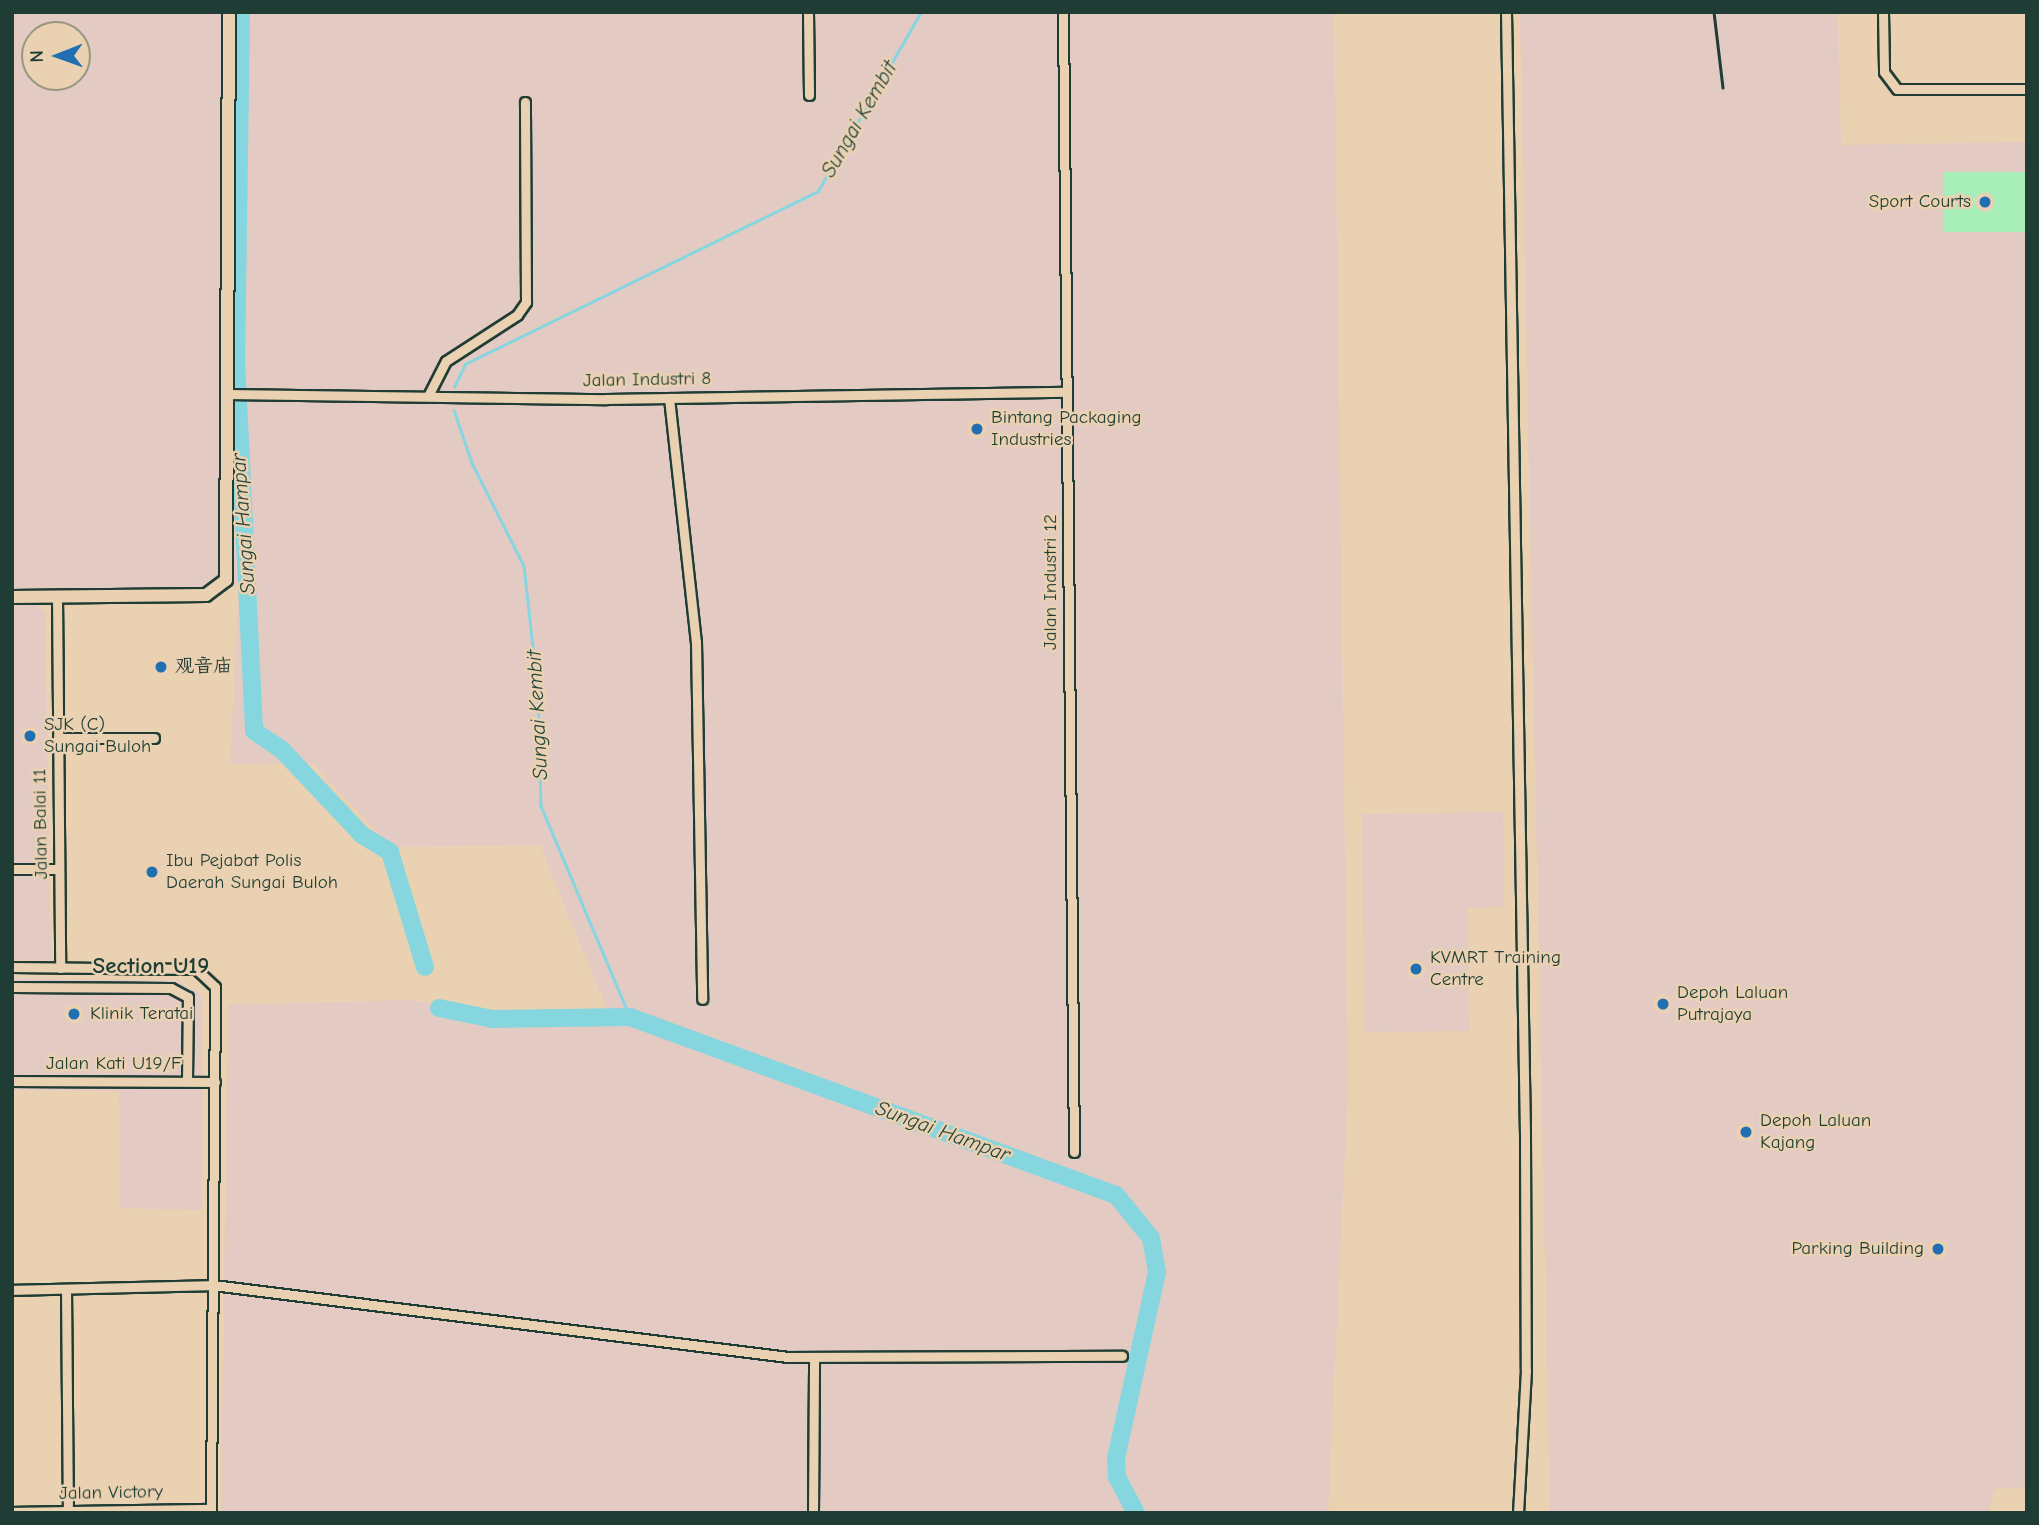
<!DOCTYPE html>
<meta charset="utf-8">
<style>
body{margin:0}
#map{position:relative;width:2039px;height:1525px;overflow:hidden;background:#ead1b2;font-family:"Comic Neue","LXGW WenKai TC",sans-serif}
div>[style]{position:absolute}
.built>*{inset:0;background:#e3cbc4}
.green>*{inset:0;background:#a8eeb9;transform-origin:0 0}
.stream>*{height:2.5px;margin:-1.25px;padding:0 1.25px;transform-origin:1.25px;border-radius:1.25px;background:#86d6df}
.river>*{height:18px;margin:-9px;padding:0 9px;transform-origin:9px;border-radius:9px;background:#86d6df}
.roads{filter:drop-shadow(2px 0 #1f3d34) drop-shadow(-2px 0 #1f3d34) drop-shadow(0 2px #1f3d34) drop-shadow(0 -2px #1f3d34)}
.street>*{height:9px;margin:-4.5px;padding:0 4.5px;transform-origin:4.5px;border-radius:4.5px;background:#ead1b2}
.secondary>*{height:12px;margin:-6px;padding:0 6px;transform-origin:6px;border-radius:6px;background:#ead1b2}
.rail>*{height:2.5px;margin:-1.25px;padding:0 1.25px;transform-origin:1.25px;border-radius:1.25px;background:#1f3d34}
.dots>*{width:19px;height:19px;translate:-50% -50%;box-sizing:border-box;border:4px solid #ead1b2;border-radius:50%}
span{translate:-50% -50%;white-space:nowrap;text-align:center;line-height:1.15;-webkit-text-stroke:5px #ead1b2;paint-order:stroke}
.poi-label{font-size:19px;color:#1f3d34}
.right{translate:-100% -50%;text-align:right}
.left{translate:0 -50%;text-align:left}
.street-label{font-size:19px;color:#1f3d34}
.water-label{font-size:21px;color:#24453d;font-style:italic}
.quarter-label{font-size:23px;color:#1f3d34;font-weight:700}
.frame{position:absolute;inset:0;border:14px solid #1f3d34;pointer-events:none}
.north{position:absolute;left:21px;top:21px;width:70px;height:70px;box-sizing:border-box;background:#ead1b2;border:2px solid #999680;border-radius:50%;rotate:269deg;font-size:19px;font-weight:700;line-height:28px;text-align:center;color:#1f3d34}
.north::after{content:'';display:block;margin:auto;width:24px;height:32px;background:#1f6fb2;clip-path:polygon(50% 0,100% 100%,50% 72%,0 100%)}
</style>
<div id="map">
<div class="built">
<i style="clip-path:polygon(evenodd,12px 12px,1334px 12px,1348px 1090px,1328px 1513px,221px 1513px,228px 1005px,405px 1000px,499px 1011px,607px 1010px,540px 845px,391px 847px,312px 763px,230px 764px,239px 586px,12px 590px,12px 12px,35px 35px,77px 35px,77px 77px,35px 77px,35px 35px)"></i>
<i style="clip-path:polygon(1520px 12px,1838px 12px,1841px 145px,2027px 142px,2027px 1487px,1994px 1489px,1988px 1513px,1550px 1513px)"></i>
<i style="clip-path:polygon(12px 605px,36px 605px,45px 612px,51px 960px,12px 960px)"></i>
<i style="clip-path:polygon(1503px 812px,1504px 907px,1468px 908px,1469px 1031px,1364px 1032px,1362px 814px)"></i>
<i style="clip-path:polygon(12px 978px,177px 981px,201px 994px,202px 1210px,120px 1208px,119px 1091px,12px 1090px)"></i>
</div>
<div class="green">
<i style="left:2027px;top:172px;width:60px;height:83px;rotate:90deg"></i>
</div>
<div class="stream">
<i style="left:454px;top:387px;width:25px;rotate:-64deg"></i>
<i style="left:465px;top:364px;width:393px;rotate:-26.1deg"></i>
<i style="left:818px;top:191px;width:207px;rotate:-60.1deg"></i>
<i style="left:454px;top:410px;width:56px;rotate:71.2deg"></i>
<i style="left:472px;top:463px;width:115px;rotate:63.2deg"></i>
<i style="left:524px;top:566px;width:127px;rotate:83.7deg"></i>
<i style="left:538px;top:692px;width:114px;rotate:88.5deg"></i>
<i style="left:541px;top:806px;width:229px;rotate:67.1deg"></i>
</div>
<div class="river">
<i style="left:241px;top:12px;width:348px;rotate:90.8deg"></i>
<i style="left:236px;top:360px;width:371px;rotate:87.2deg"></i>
<i style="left:254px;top:731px;width:34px;rotate:34deg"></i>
<i style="left:282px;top:750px;width:117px;rotate:46.7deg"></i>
<i style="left:362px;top:835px;width:33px;rotate:31deg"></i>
<i style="left:390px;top:852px;width:120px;rotate:73.1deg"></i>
<i style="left:439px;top:1008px;width:55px;rotate:11.5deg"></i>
<i style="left:493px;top:1019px;width:137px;rotate:-0.8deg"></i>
<i style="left:630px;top:1017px;width:518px;rotate:20.12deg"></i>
<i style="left:1116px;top:1195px;width:55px;rotate:50.9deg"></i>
<i style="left:1151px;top:1238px;width:35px;rotate:80deg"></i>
<i style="left:1157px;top:1272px;width:190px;rotate:102.4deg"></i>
<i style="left:1116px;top:1458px;width:19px;rotate:87deg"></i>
<i style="left:1117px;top:1477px;width:41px;rotate:62.2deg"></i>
</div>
<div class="roads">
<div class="street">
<i style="left:808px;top:12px;width:83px;rotate:89.3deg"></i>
<i style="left:1063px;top:12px;width:1140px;rotate:89.45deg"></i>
<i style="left:1506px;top:12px;width:1126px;rotate:89.03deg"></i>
<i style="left:1525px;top:1138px;width:232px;rotate:89.8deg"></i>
<i style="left:1526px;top:1370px;width:143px;rotate:93.2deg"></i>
<i style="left:1883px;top:12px;width:60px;rotate:89deg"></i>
<i style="left:1884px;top:72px;width:21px;rotate:53deg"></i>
<i style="left:1897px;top:89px;width:130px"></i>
<i style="left:227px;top:394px;width:379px;rotate:0.8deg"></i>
<i style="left:606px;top:399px;width:461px;rotate:-0.9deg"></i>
<i style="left:428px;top:396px;width:39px;rotate:-63deg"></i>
<i style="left:446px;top:361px;width:85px;rotate:-32.9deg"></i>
<i style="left:517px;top:315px;width:16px;rotate:-55deg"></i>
<i style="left:526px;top:302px;width:200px;rotate:-90.3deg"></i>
<i style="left:669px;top:398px;width:245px;rotate:83.7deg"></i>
<i style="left:696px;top:642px;width:357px;rotate:89deg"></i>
<i style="left:57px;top:596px;width:372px;rotate:89.5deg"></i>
<i style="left:58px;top:738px;width:96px"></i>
<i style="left:12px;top:869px;width:47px"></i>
<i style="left:12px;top:967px;width:184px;rotate:0.6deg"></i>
<i style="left:196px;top:969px;width:26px;rotate:43deg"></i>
<i style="left:215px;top:987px;width:526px;rotate:90.44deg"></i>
<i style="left:12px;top:987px;width:159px;rotate:0.4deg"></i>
<i style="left:171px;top:988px;width:19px;rotate:28deg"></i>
<i style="left:188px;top:997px;width:84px;rotate:90.7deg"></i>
<i style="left:12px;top:1081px;width:203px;rotate:0.3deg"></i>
<i style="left:66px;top:1289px;width:224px;rotate:89.5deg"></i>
<i style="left:12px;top:1290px;width:201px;rotate:-1.4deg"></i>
<i style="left:213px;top:1285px;width:579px;rotate:7.14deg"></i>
<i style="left:788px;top:1357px;width:334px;rotate:-0.2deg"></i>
<i style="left:12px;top:1512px;width:199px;rotate:-0.9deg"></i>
<i style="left:813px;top:1513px;width:155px;rotate:-89.6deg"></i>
</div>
<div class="secondary">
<i style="left:12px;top:597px;width:194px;rotate:-0.6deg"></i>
<i style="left:206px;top:595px;width:25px;rotate:-37deg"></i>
<i style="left:226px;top:580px;width:568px;rotate:-89.7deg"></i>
</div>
</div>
<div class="rail">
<i style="left:1714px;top:12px;width:76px;rotate:83.2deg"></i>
</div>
<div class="dots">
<i style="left:1985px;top:202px;background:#1f6fb2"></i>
<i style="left:977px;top:429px;background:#1f6fb2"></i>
<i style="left:161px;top:667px;background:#1f6fb2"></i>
<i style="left:30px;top:736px;background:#1f6fb2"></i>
<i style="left:152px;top:872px;background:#1f6fb2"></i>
<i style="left:1416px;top:969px;background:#1f6fb2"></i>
<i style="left:1663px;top:1004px;background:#1f6fb2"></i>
<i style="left:74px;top:1014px;background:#1f6fb2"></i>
<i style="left:1746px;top:1132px;background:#1f6fb2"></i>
<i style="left:1938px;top:1249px;background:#1f6fb2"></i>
</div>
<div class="poi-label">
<span class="right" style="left:1971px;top:202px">Sport Courts</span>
<span class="left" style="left:991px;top:429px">Bintang Packaging<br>Industries</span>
<span class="left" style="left:175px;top:667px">观音庙</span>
<span class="left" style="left:44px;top:736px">SJK (C)<br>Sungai Buloh</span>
<span class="left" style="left:166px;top:872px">Ibu Pejabat Polis<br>Daerah Sungai Buloh</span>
<span class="left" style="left:1430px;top:969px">KVMRT Training<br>Centre</span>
<span class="left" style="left:1677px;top:1004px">Depoh Laluan<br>Putrajaya</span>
<span class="left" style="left:90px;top:1014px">Klinik Teratai</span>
<span class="left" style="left:1760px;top:1132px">Depoh Laluan<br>Kajang</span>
<span class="right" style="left:1924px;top:1249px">Parking Building</span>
</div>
<div class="street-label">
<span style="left:647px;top:380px;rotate:-1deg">Jalan Industri 8</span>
<span style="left:1051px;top:582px;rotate:-90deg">Jalan Industri 12</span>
<span style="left:41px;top:824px;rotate:-91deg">Jalan Balai 11</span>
<span style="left:114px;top:1064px">Jalan Kati U19/F</span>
<span style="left:111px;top:1493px;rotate:-1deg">Jalan Victory</span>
</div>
<div class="water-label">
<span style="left:859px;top:119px;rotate:-60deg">Sungai Kembit</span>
<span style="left:243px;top:524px;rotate:-94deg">Sungai Hampar</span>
<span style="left:537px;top:715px;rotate:-93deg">Sungai Kembit</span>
<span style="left:943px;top:1131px;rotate:20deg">Sungai Hampar</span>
</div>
<div class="quarter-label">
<span style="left:151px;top:966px">Section U19</span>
</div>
<div class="frame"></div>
<div class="north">N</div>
</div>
